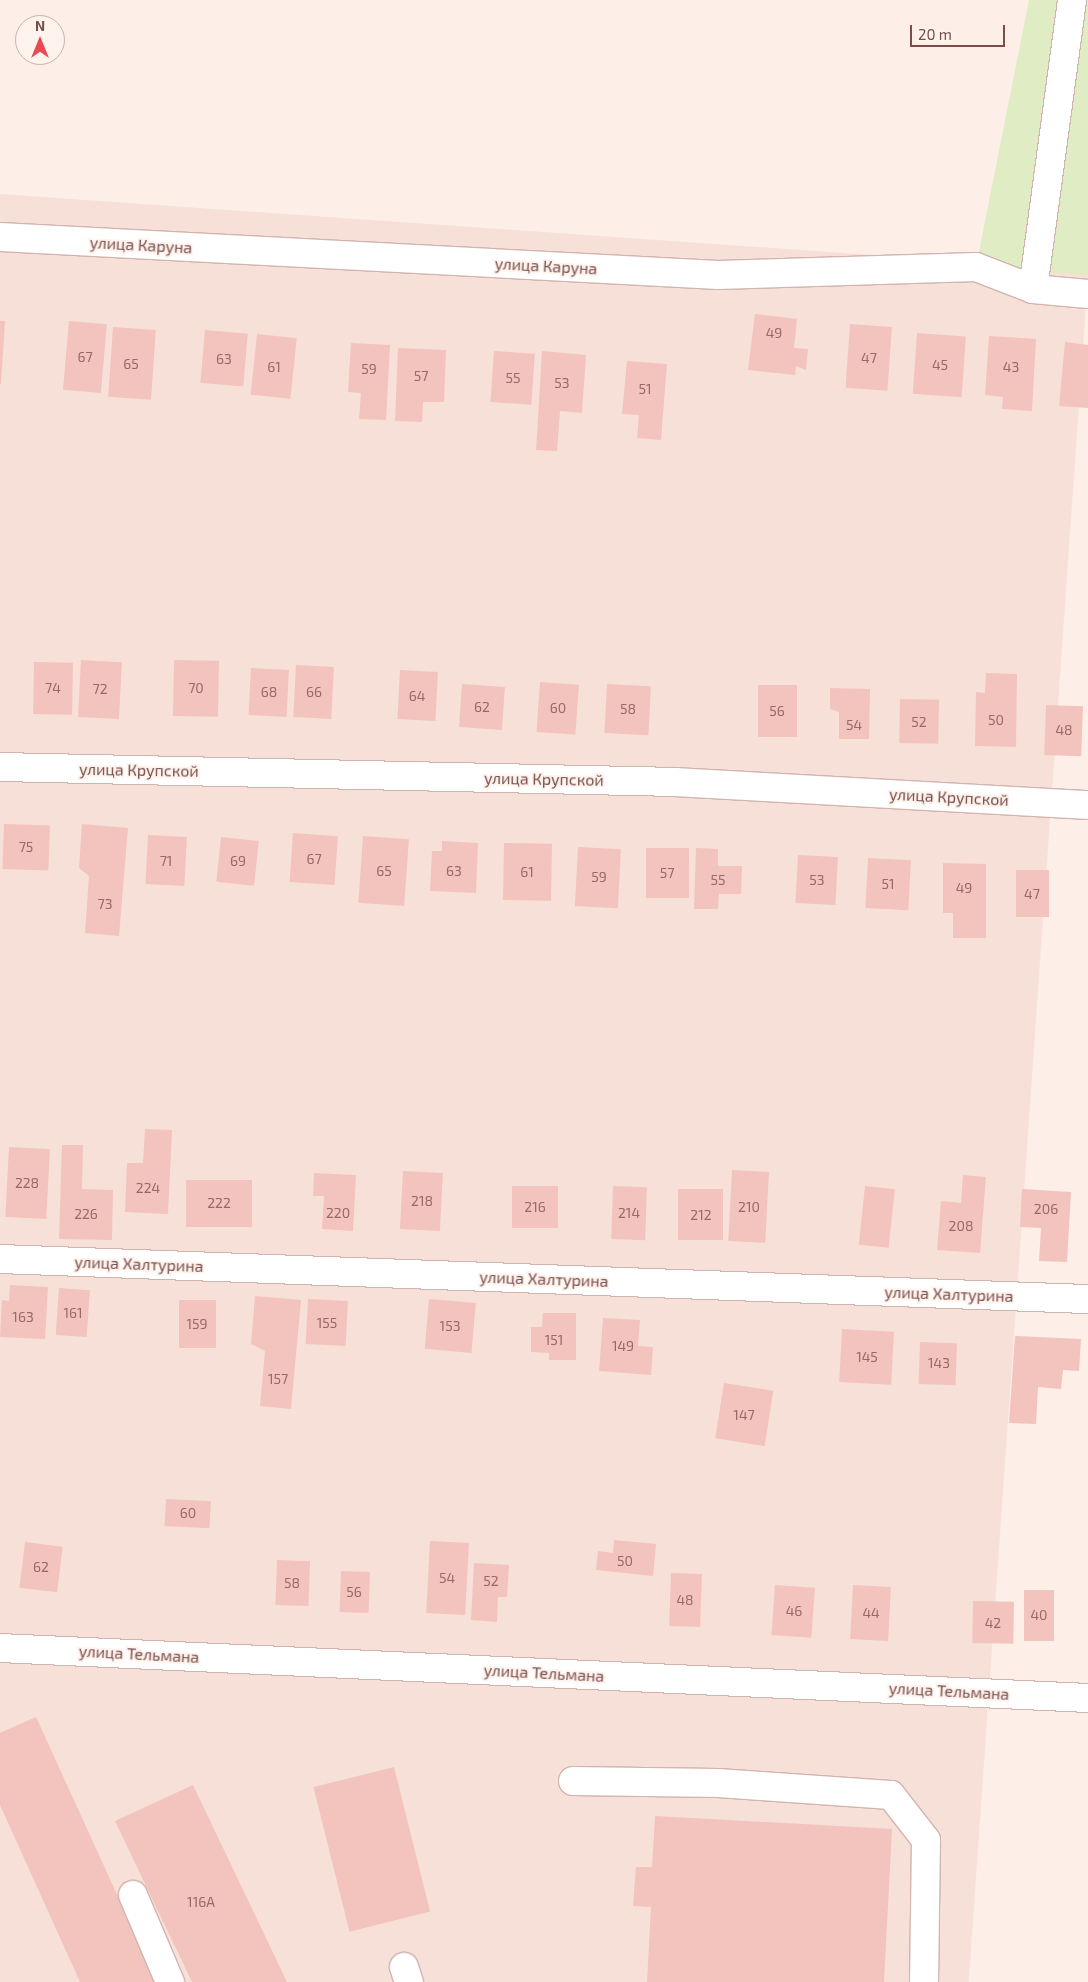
<!DOCTYPE html>
<meta charset="utf-8">
<style>
body{margin:0}
#map{position:relative;width:1088px;height:1982px;overflow:hidden;background:#fdeee7;font-family:"Exo 2",sans-serif}
div>[style]{position:absolute}
.residential>*{inset:0;background:#f7e0d8;transform-origin:0 0}
.green>*{inset:0;background:#e0ecc4}
.building>*{inset:0;background:#f3c3be;transform-origin:0 0}
.roads{filter:drop-shadow(1px 0 #d2b4af) drop-shadow(-1px 0 #d2b4af) drop-shadow(0 1px #d2b4af) drop-shadow(0 -1px #d2b4af)}
.minor>*{height:28px;margin:-14px;padding:0 14px;transform-origin:14px;border-radius:14px;background:#fff}
span{translate:-50% -50%;white-space:nowrap;text-align:center;line-height:1.15;-webkit-text-stroke:4px #fff3ee;paint-order:stroke}
.number-label{font-size:14px;color:#976a67}
.number-label span{-webkit-text-stroke-width:0}
.street-label{font-size:16px;color:#784d4a}
.north{position:absolute;left:15px;top:15px;width:50px;height:50px;box-sizing:border-box;background:#fff3ee;border:1px solid #c9b1ac;border-radius:50%;rotate:0deg;font-size:14px;font-weight:700;line-height:20px;text-align:center;color:#784d4a}
.north::after{content:'';display:block;margin:auto;width:18px;height:22px;background:#ea4954;clip-path:polygon(50% 0,100% 100%,50% 72%,0 100%)}
.scale{position:absolute;left:910px;top:25px;width:95px;height:22px;box-sizing:border-box;border:2px solid #784d4a;border-top:0;padding-left:6px;font-size:15px;line-height:18px;white-space:nowrap;color:#784d4a;-webkit-text-stroke:4px #fff3ee;paint-order:stroke}
</style>
<div id="map">
<div class="residential">
<i style="left:0;top:194px;width:1091px;height:1788px;rotate:4deg"></i>
</div>
<div class="green">
<i style="clip-path:polygon(1029px 0,1088px 0,1088px 275px,976px 267px)"></i>
</div>
<div class="building">
<i style="clip-path:polygon(755px 314px,797px 319px,794px 348px,808px 349px,806px 370px,796px 366px,795px 375px,748px 370px)"></i>
<i style="clip-path:polygon(0 321px,5px 321px,1px 384px,0 384px)"></i>
<i style="left:69px;top:321px;width:38px;height:69px;rotate:5deg"></i>
<i style="left:850px;top:324px;width:42px;height:64px;rotate:4deg"></i>
<i style="left:113px;top:327px;width:43px;height:70px;rotate:4deg"></i>
<i style="left:205px;top:330px;width:43px;height:53px;rotate:5deg"></i>
<i style="left:917px;top:333px;width:49px;height:61px;rotate:4deg"></i>
<i style="left:257px;top:334px;width:40px;height:61px;rotate:6deg"></i>
<i style="clip-path:polygon(989px 336px,1036px 339px,1032px 411px,1002px 409px,1003px 397px,985px 395px)"></i>
<i style="clip-path:polygon(1065px 342px,1088px 345px,1088px 408px,1059px 406px)"></i>
<i style="clip-path:polygon(351px 343px,390px 345px,386px 420px,359px 419px,361px 393px,348px 392px)"></i>
<i style="clip-path:polygon(398px 348px,446px 350px,444px 402px,423px 402px,422px 422px,395px 421px)"></i>
<i style="left:494px;top:351px;width:41px;height:51px;rotate:4deg"></i>
<i style="clip-path:polygon(542px 351px,586px 355px,582px 413px,560px 411px,557px 451px,536px 450px)"></i>
<i style="clip-path:polygon(627px 361px,667px 364px,661px 440px,637px 438px,639px 415px,622px 414px)"></i>
<i style="left:81px;top:660px;width:41px;height:57px;rotate:3deg"></i>
<i style="left:174px;top:660px;width:45px;height:56px;rotate:1deg"></i>
<i style="left:34px;top:662px;width:39px;height:52px;rotate:1deg"></i>
<i style="left:296px;top:665px;width:38px;height:52px;rotate:3deg"></i>
<i style="left:251px;top:668px;width:38px;height:47px;rotate:3deg"></i>
<i style="left:400px;top:670px;width:38px;height:49px;rotate:3deg"></i>
<i style="clip-path:polygon(986px 673px,1017px 674px,1016px 747px,975px 746px,976px 692px,985px 693px)"></i>
<i style="left:540px;top:682px;width:39px;height:50px;rotate:4deg"></i>
<i style="left:462px;top:684px;width:43px;height:43px;rotate:4deg"></i>
<i style="left:607px;top:684px;width:44px;height:49px;rotate:3deg"></i>
<i style="left:758px;top:685px;width:39px;height:52px"></i>
<i style="clip-path:polygon(830px 688px,870px 689px,869px 739px,839px 739px,839px 712px,830px 709px)"></i>
<i style="left:900px;top:699px;width:39px;height:44px;rotate:1deg"></i>
<i style="left:1046px;top:705px;width:37px;height:50px;rotate:2deg"></i>
<i style="left:4px;top:824px;width:46px;height:45px;rotate:2deg"></i>
<i style="clip-path:polygon(82px 824px,128px 828px,119px 936px,85px 933px,89px 876px,79px 868px)"></i>
<i style="left:293px;top:833px;width:45px;height:49px;rotate:4deg"></i>
<i style="left:148px;top:835px;width:39px;height:49px;rotate:3deg"></i>
<i style="left:363px;top:836px;width:46px;height:67px;rotate:4deg"></i>
<i style="left:221px;top:837px;width:38px;height:45px;rotate:6deg"></i>
<i style="clip-path:polygon(442px 841px,478px 843px,476px 893px,430px 891px,432px 851px,442px 851px)"></i>
<i style="left:504px;top:843px;width:48px;height:57px;rotate:1deg"></i>
<i style="left:578px;top:847px;width:43px;height:59px;rotate:3deg"></i>
<i style="left:646px;top:848px;width:43px;height:50px"></i>
<i style="clip-path:polygon(696px 848px,718px 849px,718px 866px,742px 866px,741px 894px,719px 894px,718px 909px,694px 909px)"></i>
<i style="left:798px;top:855px;width:40px;height:48px;rotate:3deg"></i>
<i style="left:868px;top:858px;width:43px;height:50px;rotate:3deg"></i>
<i style="clip-path:polygon(943px 863px,986px 864px,986px 938px,953px 938px,953px 913px,943px 913px)"></i>
<i style="left:1016px;top:870px;width:33px;height:47px"></i>
<i style="clip-path:polygon(145px 1129px,172px 1130px,168px 1214px,125px 1212px,127px 1163px,143px 1163px)"></i>
<i style="clip-path:polygon(62px 1145px,83px 1145px,82px 1189px,113px 1190px,112px 1240px,59px 1239px)"></i>
<i style="left:9px;top:1147px;width:41px;height:70px;rotate:3deg"></i>
<i style="left:732px;top:1170px;width:37px;height:71px;rotate:3deg"></i>
<i style="left:403px;top:1171px;width:40px;height:58px;rotate:3deg"></i>
<i style="clip-path:polygon(314px 1173px,356px 1175px,353px 1231px,322px 1229px,324px 1196px,313px 1196px)"></i>
<i style="clip-path:polygon(963px 1175px,986px 1177px,980px 1253px,937px 1250px,941px 1201px,961px 1203px)"></i>
<i style="left:186px;top:1180px;width:66px;height:47px"></i>
<i style="left:512px;top:1186px;width:46px;height:42px"></i>
<i style="left:613px;top:1186px;width:34px;height:53px;rotate:2deg"></i>
<i style="left:865px;top:1186px;width:30px;height:59px;rotate:6deg"></i>
<i style="left:678px;top:1189px;width:45px;height:51px"></i>
<i style="clip-path:polygon(1022px 1189px,1071px 1192px,1067px 1262px,1039px 1261px,1041px 1228px,1020px 1227px)"></i>
<i style="clip-path:polygon(10px 1285px,48px 1287px,45px 1339px,0 1337px,2px 1300px,9px 1301px)"></i>
<i style="left:59px;top:1288px;width:31px;height:47px;rotate:4deg"></i>
<i style="clip-path:polygon(255px 1296px,301px 1300px,291px 1409px,260px 1406px,265px 1351px,251px 1344px)"></i>
<i style="left:308px;top:1299px;width:40px;height:45px;rotate:3deg"></i>
<i style="left:429px;top:1299px;width:47px;height:50px;rotate:5deg"></i>
<i style="left:179px;top:1300px;width:37px;height:48px"></i>
<i style="clip-path:polygon(543px 1313px,576px 1313px,576px 1360px,549px 1360px,549px 1353px,531px 1352px,531px 1327px,542px 1327px)"></i>
<i style="clip-path:polygon(603px 1318px,640px 1320px,638px 1346px,653px 1347px,651px 1375px,599px 1371px)"></i>
<i style="left:842px;top:1329px;width:52px;height:53px;rotate:3deg"></i>
<i style="clip-path:polygon(1015px 1336px,1081px 1339px,1079px 1371px,1063px 1370px,1061px 1389px,1038px 1387px,1036px 1424px,1009px 1423px)"></i>
<i style="left:920px;top:1342px;width:37px;height:42px;rotate:2deg"></i>
<i style="left:724px;top:1383px;width:50px;height:56px;rotate:9deg"></i>
<i style="left:166px;top:1499px;width:45px;height:27px;rotate:3deg"></i>
<i style="clip-path:polygon(614px 1540px,656px 1544px,653px 1576px,596px 1570px,598px 1551px,613px 1553px)"></i>
<i style="left:430px;top:1541px;width:39px;height:72px;rotate:3deg"></i>
<i style="left:25px;top:1542px;width:38px;height:46px;rotate:7deg"></i>
<i style="left:277px;top:1560px;width:33px;height:45px;rotate:2deg"></i>
<i style="clip-path:polygon(474px 1563px,509px 1565px,507px 1597px,498px 1597px,497px 1622px,471px 1620px)"></i>
<i style="left:341px;top:1571px;width:29px;height:41px;rotate:2deg"></i>
<i style="left:671px;top:1573px;width:31px;height:53px;rotate:2deg"></i>
<i style="left:775px;top:1585px;width:40px;height:50px;rotate:4deg"></i>
<i style="left:853px;top:1585px;width:38px;height:54px;rotate:3deg"></i>
<i style="left:1024px;top:1590px;width:30px;height:51px"></i>
<i style="left:973px;top:1601px;width:41px;height:42px;rotate:1deg"></i>
<i style="clip-path:polygon(36px 1717px,157px 1982px,80px 1982px,0 1805px,0 1733px)"></i>
<i style="left:394px;top:1767px;width:149px;height:83px;rotate:76deg"></i>
<i style="clip-path:polygon(193px 1785px,287px 1982px,192px 1982px,115px 1821px)"></i>
<i style="clip-path:polygon(655px 1816px,892px 1829px,884px 1982px,647px 1982px,651px 1907px,633px 1906px,636px 1867px,652px 1867px)"></i>
</div>
<div class="roads">
<div class="minor">
<i style="left:0;top:237px;width:719px;rotate:3.03deg"></i>
<i style="left:718px;top:275px;width:258px;rotate:-1.8deg"></i>
<i style="left:976px;top:267px;width:61px;rotate:21.1deg"></i>
<i style="left:1033px;top:289px;width:55px;rotate:5.2deg"></i>
<i style="left:1033px;top:289px;width:292px;rotate:-82.3deg"></i>
<i style="left:0;top:767px;width:675px;rotate:1.27deg"></i>
<i style="left:675px;top:782px;width:414px;rotate:3.2deg"></i>
<i style="left:0;top:1259px;width:1089px;rotate:2.11deg"></i>
<i style="left:0;top:1648px;width:1089px;rotate:2.63deg"></i>
<i style="left:573px;top:1781px;width:145px;rotate:0.8deg"></i>
<i style="left:718px;top:1783px;width:173px;rotate:4deg"></i>
<i style="left:891px;top:1795px;width:57px;rotate:52.1deg"></i>
<i style="left:926px;top:1840px;width:142px;rotate:90.8deg"></i>
<i style="left:133px;top:1895px;width:95px;rotate:67deg"></i>
<i style="left:404px;top:1967px;width:16px;rotate:72deg"></i>
</div>
</div>
<div class="number-label">
<span style="left:774px;top:333px">49</span>
<span style="left:85px;top:357px">67</span>
<span style="left:869px;top:358px">47</span>
<span style="left:224px;top:359px">63</span>
<span style="left:131px;top:364px">65</span>
<span style="left:940px;top:365px">45</span>
<span style="left:274px;top:367px">61</span>
<span style="left:1011px;top:367px">43</span>
<span style="left:369px;top:369px">59</span>
<span style="left:421px;top:376px">57</span>
<span style="left:513px;top:378px">55</span>
<span style="left:562px;top:383px">53</span>
<span style="left:645px;top:389px">51</span>
<span style="left:53px;top:688px">74</span>
<span style="left:196px;top:688px">70</span>
<span style="left:100px;top:689px">72</span>
<span style="left:269px;top:692px">68</span>
<span style="left:314px;top:692px">66</span>
<span style="left:417px;top:696px">64</span>
<span style="left:482px;top:707px">62</span>
<span style="left:558px;top:708px">60</span>
<span style="left:628px;top:709px">58</span>
<span style="left:777px;top:711px">56</span>
<span style="left:996px;top:720px">50</span>
<span style="left:919px;top:722px">52</span>
<span style="left:854px;top:725px">54</span>
<span style="left:1064px;top:730px">48</span>
<span style="left:26px;top:847px">75</span>
<span style="left:314px;top:859px">67</span>
<span style="left:166px;top:861px">71</span>
<span style="left:238px;top:861px">69</span>
<span style="left:384px;top:871px">65</span>
<span style="left:454px;top:871px">63</span>
<span style="left:527px;top:872px">61</span>
<span style="left:667px;top:873px">57</span>
<span style="left:599px;top:877px">59</span>
<span style="left:718px;top:880px">55</span>
<span style="left:817px;top:880px">53</span>
<span style="left:888px;top:884px">51</span>
<span style="left:964px;top:888px">49</span>
<span style="left:1032px;top:894px">47</span>
<span style="left:105px;top:904px">73</span>
<span style="left:27px;top:1183px">228</span>
<span style="left:148px;top:1188px">224</span>
<span style="left:422px;top:1201px">218</span>
<span style="left:219px;top:1203px">222</span>
<span style="left:535px;top:1207px">216</span>
<span style="left:749px;top:1207px">210</span>
<span style="left:1046px;top:1209px">206</span>
<span style="left:338px;top:1213px">220</span>
<span style="left:629px;top:1213px">214</span>
<span style="left:86px;top:1214px">226</span>
<span style="left:701px;top:1215px">212</span>
<span style="left:961px;top:1226px">208</span>
<span style="left:73px;top:1313px">161</span>
<span style="left:23px;top:1317px">163</span>
<span style="left:327px;top:1323px">155</span>
<span style="left:197px;top:1324px">159</span>
<span style="left:450px;top:1326px">153</span>
<span style="left:554px;top:1340px">151</span>
<span style="left:623px;top:1346px">149</span>
<span style="left:867px;top:1357px">145</span>
<span style="left:939px;top:1363px">143</span>
<span style="left:278px;top:1379px">157</span>
<span style="left:744px;top:1415px">147</span>
<span style="left:188px;top:1513px">60</span>
<span style="left:625px;top:1561px">50</span>
<span style="left:41px;top:1567px">62</span>
<span style="left:447px;top:1578px">54</span>
<span style="left:491px;top:1581px">52</span>
<span style="left:292px;top:1583px">58</span>
<span style="left:354px;top:1592px">56</span>
<span style="left:685px;top:1600px">48</span>
<span style="left:794px;top:1611px">46</span>
<span style="left:871px;top:1613px">44</span>
<span style="left:1039px;top:1615px">40</span>
<span style="left:993px;top:1623px">42</span>
<span style="left:201px;top:1902px">116А</span>
</div>
<div class="street-label">
<span style="left:141px;top:245px;rotate:3deg">улица Каруна</span>
<span style="left:546px;top:266px;rotate:3deg">улица Каруна</span>
<span style="left:139px;top:770px;rotate:1deg">улица Крупской</span>
<span style="left:544px;top:779px;rotate:1deg">улица Крупской</span>
<span style="left:949px;top:797px;rotate:3deg">улица Крупской</span>
<span style="left:139px;top:1264px;rotate:2deg">улица Халтурина</span>
<span style="left:544px;top:1279px;rotate:2deg">улица Халтурина</span>
<span style="left:949px;top:1294px;rotate:2deg">улица Халтурина</span>
<span style="left:139px;top:1654px;rotate:3deg">улица Тельмана</span>
<span style="left:544px;top:1673px;rotate:3deg">улица Тельмана</span>
<span style="left:949px;top:1691px;rotate:3deg">улица Тельмана</span>
</div>
<div class="north">N</div>
<div class="scale">20 m</div>
</div>
